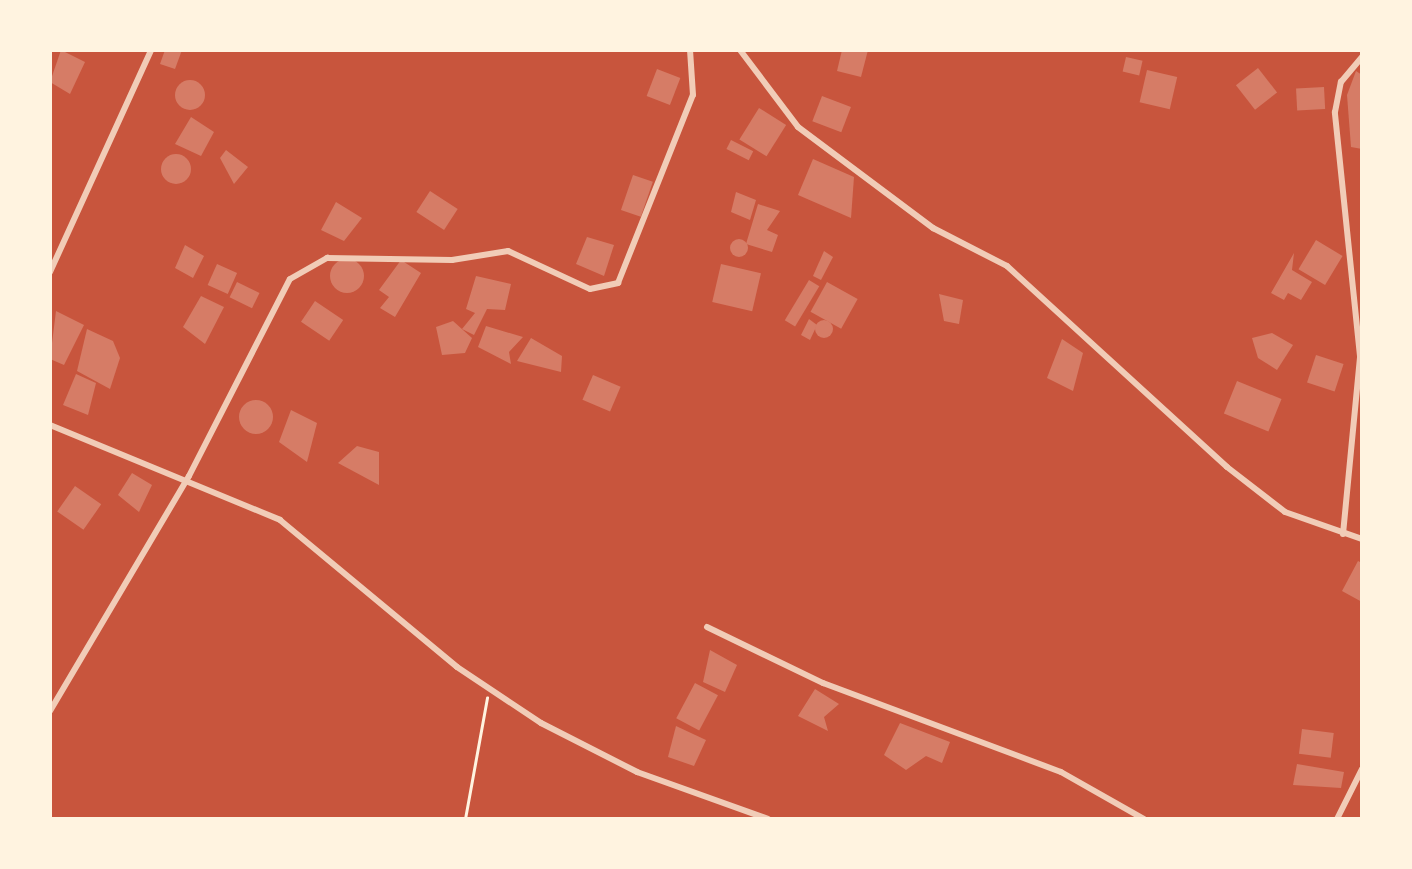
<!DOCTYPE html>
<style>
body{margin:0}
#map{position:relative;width:1412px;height:869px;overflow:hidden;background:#c8553d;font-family:"Nunito Sans",sans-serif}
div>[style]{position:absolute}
.building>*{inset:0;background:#d67c66;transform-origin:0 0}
.round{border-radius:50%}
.path>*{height:2.5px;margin:-1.25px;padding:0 1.25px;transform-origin:1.25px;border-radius:1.25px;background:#fff3e0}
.minor>*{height:6px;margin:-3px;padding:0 3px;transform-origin:3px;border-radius:3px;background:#f1ccb7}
span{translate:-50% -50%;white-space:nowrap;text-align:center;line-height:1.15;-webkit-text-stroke:8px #fff3e0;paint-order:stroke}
.frame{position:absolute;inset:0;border:52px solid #fff3e0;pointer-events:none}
</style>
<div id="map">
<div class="building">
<i style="clip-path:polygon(61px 50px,85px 62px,70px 94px,50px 82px)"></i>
<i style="clip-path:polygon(165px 50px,182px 50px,175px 69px,160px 64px)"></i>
<i style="clip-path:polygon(842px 50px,868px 50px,861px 77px,837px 71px)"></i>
<i style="left:1126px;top:57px;width:17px;height:15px;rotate:13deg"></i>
<i style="left:1258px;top:68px;width:31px;height:28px;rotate:52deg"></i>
<i style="left:657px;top:69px;width:25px;height:29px;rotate:21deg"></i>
<i style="left:1147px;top:70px;width:31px;height:33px;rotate:13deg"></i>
<i style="clip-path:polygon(1356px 71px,1362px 75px,1362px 149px,1351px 147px,1347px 95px)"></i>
<i class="round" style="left:175px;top:80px;width:30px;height:30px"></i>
<i style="left:1324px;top:87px;width:22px;height:28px;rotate:87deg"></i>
<i style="left:822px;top:96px;width:31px;height:27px;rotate:21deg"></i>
<i style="left:759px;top:108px;width:32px;height:37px;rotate:32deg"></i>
<i style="clip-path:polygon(191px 117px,214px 132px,201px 156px,175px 144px)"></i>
<i style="left:731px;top:140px;width:25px;height:10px;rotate:27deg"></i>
<i style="clip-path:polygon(226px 150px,248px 167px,234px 184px,220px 158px)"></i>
<i class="round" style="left:161px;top:154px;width:30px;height:30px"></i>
<i style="clip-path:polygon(813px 159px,854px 177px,851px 218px,798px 195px)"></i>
<i style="left:633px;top:175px;width:21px;height:37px;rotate:19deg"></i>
<i style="left:430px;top:191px;width:33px;height:25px;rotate:33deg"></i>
<i style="clip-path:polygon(736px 192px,756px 200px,750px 220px,731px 212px)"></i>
<i style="clip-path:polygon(336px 202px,362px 218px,344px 241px,321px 230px)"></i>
<i style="clip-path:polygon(758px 204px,780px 211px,767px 230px,778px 235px,772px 252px,746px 244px)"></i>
<i style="clip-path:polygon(587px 237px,614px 245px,604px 276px,576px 264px)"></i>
<i class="round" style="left:730px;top:239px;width:18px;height:18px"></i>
<i style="left:1316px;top:240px;width:31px;height:34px;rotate:31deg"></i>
<i style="clip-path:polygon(185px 245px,204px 256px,193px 278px,175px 268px)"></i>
<i style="clip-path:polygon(824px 251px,833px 257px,821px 280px,813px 276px)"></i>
<i style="clip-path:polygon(1294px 253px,1292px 270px,1312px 282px,1301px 300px,1288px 293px,1284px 300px,1271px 293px)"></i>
<i class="round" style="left:330px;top:259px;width:34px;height:34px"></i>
<i style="clip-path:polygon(401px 260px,421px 273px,395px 317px,380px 308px,389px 297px,379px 290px)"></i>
<i style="left:217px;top:264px;width:22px;height:23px;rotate:24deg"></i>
<i style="left:721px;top:264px;width:41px;height:39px;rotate:13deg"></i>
<i style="clip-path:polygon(476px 276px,511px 284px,505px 310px,487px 309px,474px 335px,462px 329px,475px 313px,466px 309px)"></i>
<i style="left:809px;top:280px;width:12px;height:47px;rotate:31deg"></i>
<i style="left:237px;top:282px;width:25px;height:17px;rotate:26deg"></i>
<i style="left:827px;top:282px;width:35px;height:34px;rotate:29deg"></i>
<i style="clip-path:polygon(939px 294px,963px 300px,959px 324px,944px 321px)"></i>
<i style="clip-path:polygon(201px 296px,224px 307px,205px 344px,183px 327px)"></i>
<i style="left:315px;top:301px;width:34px;height:25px;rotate:34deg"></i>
<i style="clip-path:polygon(56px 311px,84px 325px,64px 365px,50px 359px)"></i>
<i style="clip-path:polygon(809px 319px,817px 325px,810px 340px,801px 335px)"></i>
<i class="round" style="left:815px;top:320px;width:18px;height:18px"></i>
<i style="clip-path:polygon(453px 321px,472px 338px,465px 353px,442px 355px,436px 327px)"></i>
<i style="clip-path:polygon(486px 326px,523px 337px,509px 352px,511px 364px,478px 347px)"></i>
<i style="clip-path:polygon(87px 329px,113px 341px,120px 358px,110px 389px,77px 371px)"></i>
<i style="clip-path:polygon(1272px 333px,1293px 345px,1277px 370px,1258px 358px,1252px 338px)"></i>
<i style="clip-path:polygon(531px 338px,562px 356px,561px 372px,517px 361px)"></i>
<i style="clip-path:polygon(1062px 339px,1083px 353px,1073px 391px,1047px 378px)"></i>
<i style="left:1316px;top:355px;width:29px;height:29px;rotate:18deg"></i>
<i style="clip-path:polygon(76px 374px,96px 383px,88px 415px,63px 405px)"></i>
<i style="left:593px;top:375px;width:30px;height:27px;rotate:23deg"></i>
<i style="left:1237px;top:381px;width:48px;height:35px;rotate:22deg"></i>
<i class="round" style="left:239px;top:400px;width:34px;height:34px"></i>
<i style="clip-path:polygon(291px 410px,317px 423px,307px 462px,279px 442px)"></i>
<i style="clip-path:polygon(357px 446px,379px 452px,379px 485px,338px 463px)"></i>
<i style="clip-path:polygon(132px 473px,152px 485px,139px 512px,118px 495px)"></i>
<i style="left:75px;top:486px;width:32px;height:31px;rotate:35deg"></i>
<i style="clip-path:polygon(1358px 561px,1362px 563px,1362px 602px,1342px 591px)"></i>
<i style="clip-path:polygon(710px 650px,737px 665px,725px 692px,703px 682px)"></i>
<i style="left:695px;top:683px;width:26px;height:40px;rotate:28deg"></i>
<i style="clip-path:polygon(815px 689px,839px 704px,824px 717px,828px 731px,798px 716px)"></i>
<i style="clip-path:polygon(900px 723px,950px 742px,942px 763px,926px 756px,906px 770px,884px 755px)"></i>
<i style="clip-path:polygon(676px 726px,706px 740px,694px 766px,668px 757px)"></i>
<i style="left:1302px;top:729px;width:32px;height:25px;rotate:7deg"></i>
<i style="clip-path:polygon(1297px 764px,1344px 772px,1341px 788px,1293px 785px)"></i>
</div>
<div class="path">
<i style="left:465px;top:819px;width:123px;rotate:-79.7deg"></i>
</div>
<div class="minor">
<i style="left:740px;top:50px;width:96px;rotate:53deg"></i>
<i style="left:798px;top:127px;width:169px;rotate:36.8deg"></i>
<i style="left:933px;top:228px;width:83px;rotate:27.2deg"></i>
<i style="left:1007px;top:266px;width:298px;rotate:42.4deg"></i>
<i style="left:1227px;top:467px;width:73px;rotate:37.8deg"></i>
<i style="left:1285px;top:512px;width:82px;rotate:19.3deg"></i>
<i style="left:50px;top:272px;width:244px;rotate:-65.5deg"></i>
<i style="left:50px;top:425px;width:249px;rotate:22.4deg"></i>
<i style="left:280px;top:520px;width:230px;rotate:39.7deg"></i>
<i style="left:457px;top:667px;width:101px;rotate:33.7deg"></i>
<i style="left:541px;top:723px;width:108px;rotate:27deg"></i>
<i style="left:637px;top:772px;width:139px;rotate:19.7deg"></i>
<i style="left:1343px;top:534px;width:179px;rotate:-84.5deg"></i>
<i style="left:1360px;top:356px;width:245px;rotate:-95.9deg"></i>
<i style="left:1335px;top:112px;width:31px;rotate:-79deg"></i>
<i style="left:1341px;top:82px;width:33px;rotate:-50deg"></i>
<i style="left:707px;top:627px;width:129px;rotate:25.8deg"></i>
<i style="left:823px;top:683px;width:254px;rotate:20.5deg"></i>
<i style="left:1061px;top:772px;width:95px;rotate:29.5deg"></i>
<i style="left:50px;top:711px;width:273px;rotate:-59.4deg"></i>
<i style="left:189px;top:476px;width:221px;rotate:-62.9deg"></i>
<i style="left:290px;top:279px;width:43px;rotate:-29.6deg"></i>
<i style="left:327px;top:258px;width:125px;rotate:0.9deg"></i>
<i style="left:452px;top:260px;width:57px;rotate:-9.1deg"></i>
<i style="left:508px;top:251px;width:90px;rotate:24.9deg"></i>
<i style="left:590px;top:289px;width:29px;rotate:-12deg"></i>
<i style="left:618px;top:283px;width:202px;rotate:-68.3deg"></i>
<i style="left:693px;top:95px;width:45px;rotate:-93.8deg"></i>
<i style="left:1337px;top:819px;width:56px;rotate:-63.4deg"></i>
</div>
<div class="frame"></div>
</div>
